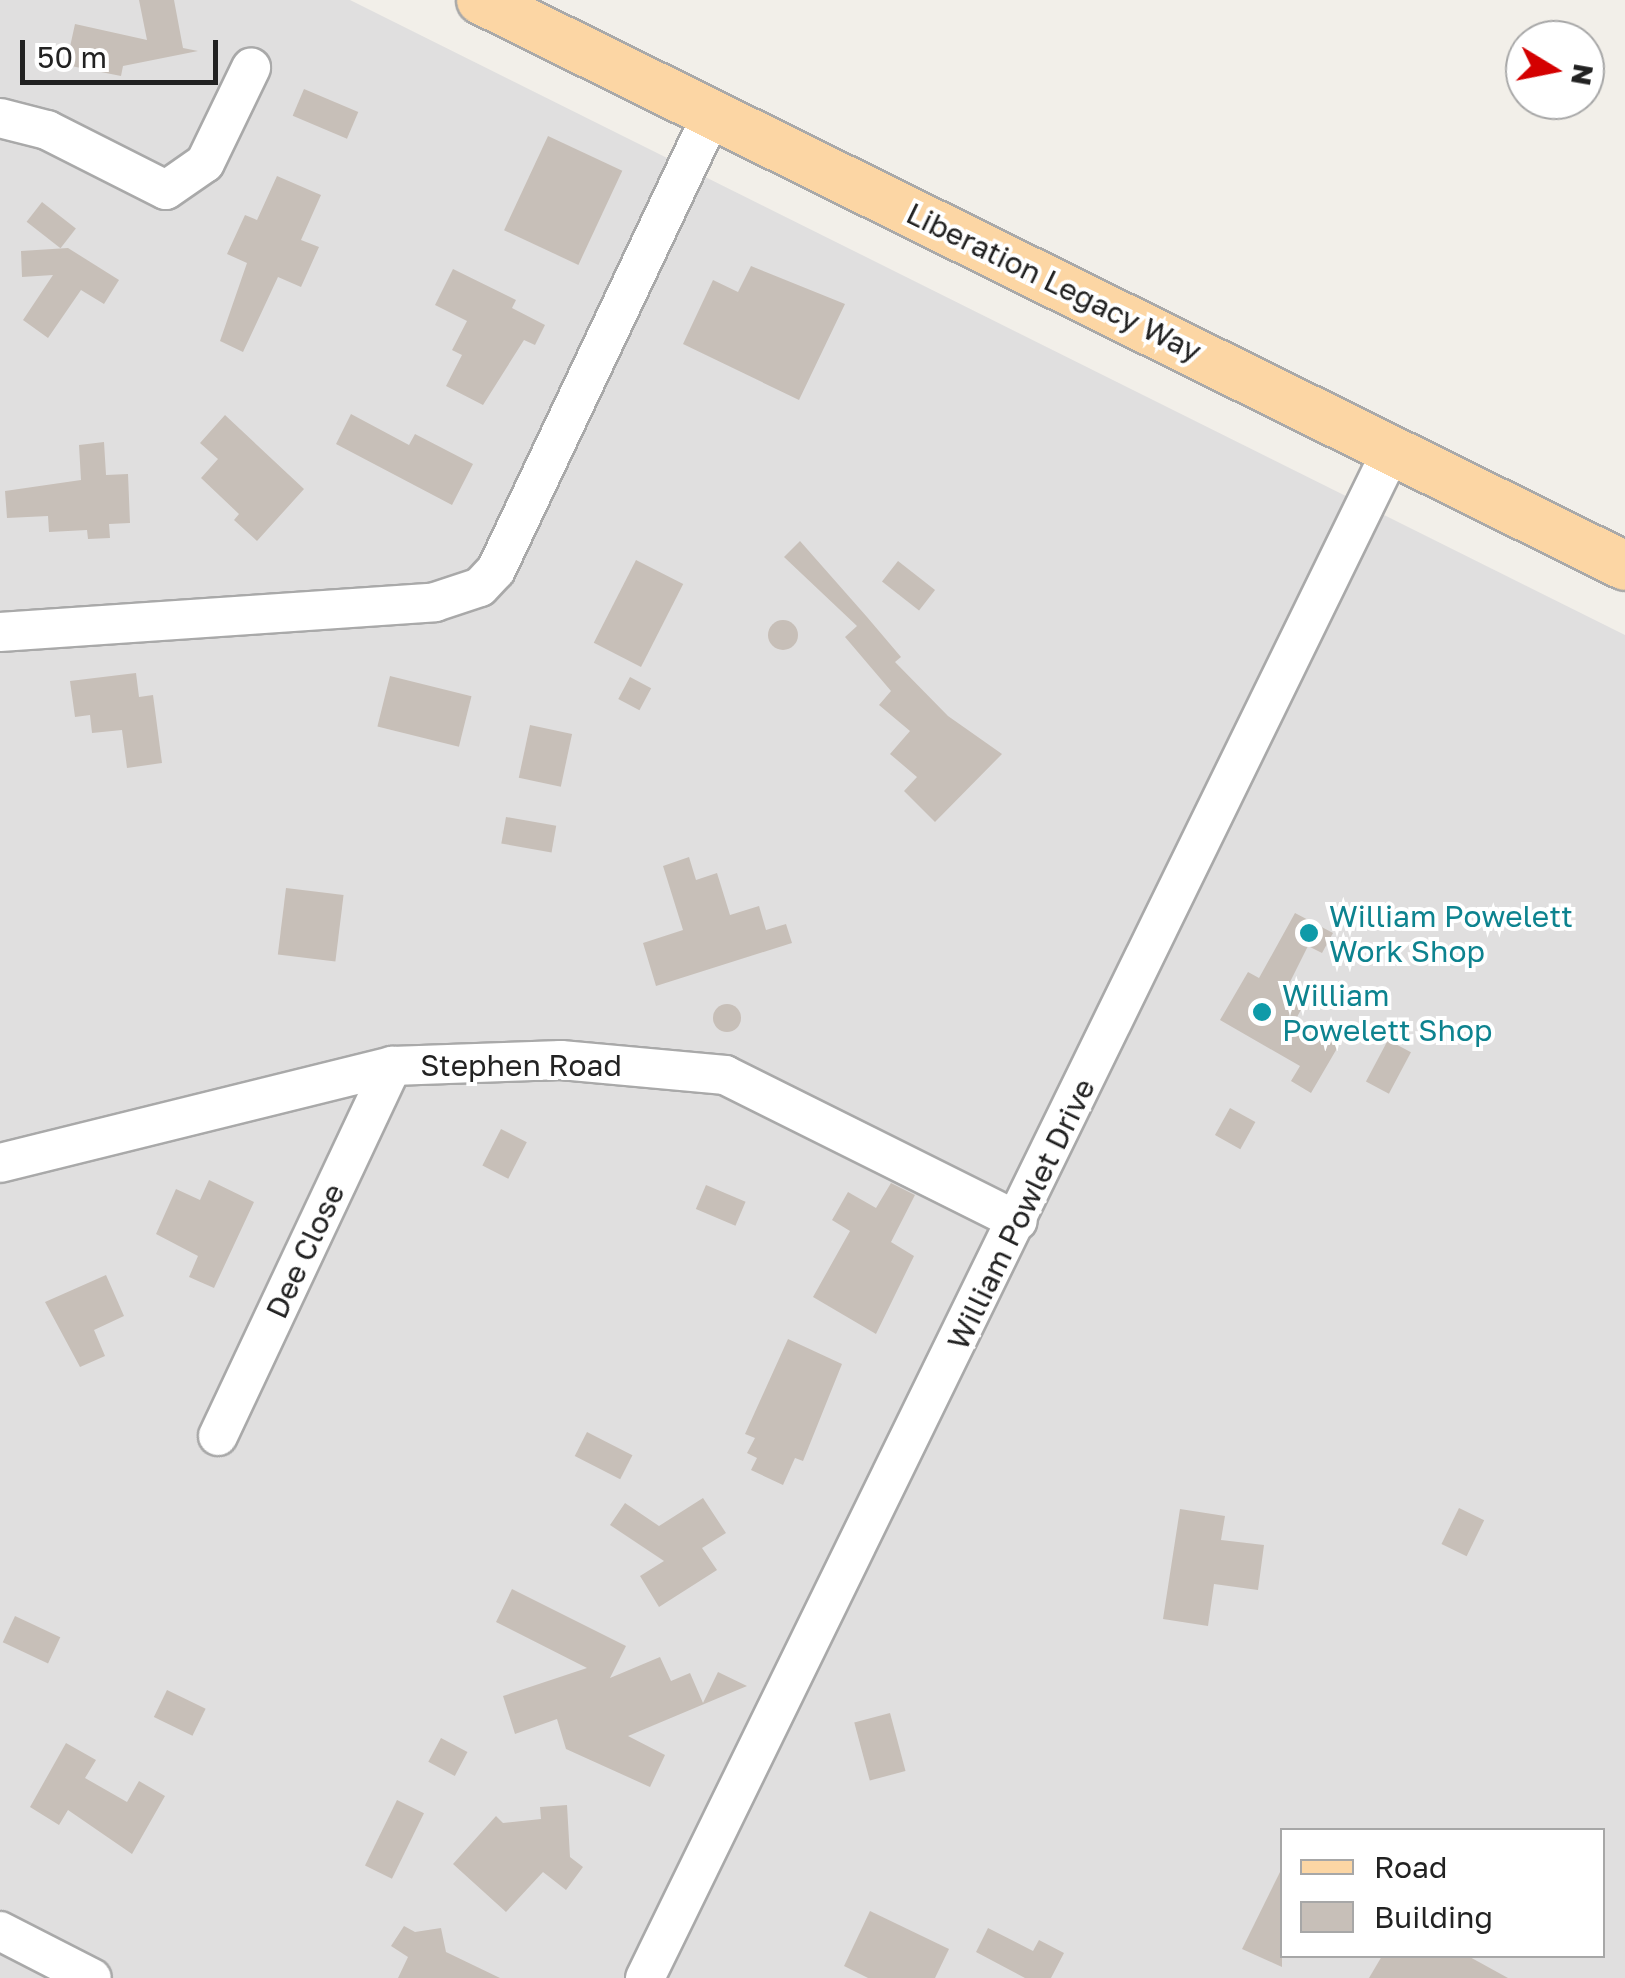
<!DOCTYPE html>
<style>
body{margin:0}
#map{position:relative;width:1625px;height:1978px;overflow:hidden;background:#f2efe9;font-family:"Golos Text",sans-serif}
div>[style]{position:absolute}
.residential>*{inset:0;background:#e0dfdf}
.building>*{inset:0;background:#c7bfb8;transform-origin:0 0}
.round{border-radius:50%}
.roads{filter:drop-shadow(2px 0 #a9a9a9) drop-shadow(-2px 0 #a9a9a9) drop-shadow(0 2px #a9a9a9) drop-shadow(0 -2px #a9a9a9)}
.minor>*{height:38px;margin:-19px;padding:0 19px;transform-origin:19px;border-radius:19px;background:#fff}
.major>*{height:48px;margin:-24px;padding:0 24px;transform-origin:24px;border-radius:24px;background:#fcd6a4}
.dots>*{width:28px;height:28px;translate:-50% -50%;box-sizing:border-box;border:5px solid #fff;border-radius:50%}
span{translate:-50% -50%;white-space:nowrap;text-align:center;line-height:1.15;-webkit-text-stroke:8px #fff;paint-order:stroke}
.street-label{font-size:30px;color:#222}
.culture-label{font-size:30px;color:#0d838f}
.left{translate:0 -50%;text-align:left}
.legend{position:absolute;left:1280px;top:1828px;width:325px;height:130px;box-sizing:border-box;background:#fff;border:2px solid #a7a7a7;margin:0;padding:12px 18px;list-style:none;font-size:30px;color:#222}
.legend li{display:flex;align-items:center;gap:20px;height:50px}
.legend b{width:50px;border:2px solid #a7a7a7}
.north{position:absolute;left:1505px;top:20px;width:100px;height:100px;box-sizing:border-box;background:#fff;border:2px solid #a7a7a7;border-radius:50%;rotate:100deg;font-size:28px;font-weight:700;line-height:40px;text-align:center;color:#222}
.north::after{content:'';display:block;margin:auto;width:35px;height:45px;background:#d40000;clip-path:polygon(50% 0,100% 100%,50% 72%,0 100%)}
.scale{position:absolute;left:20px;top:40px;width:198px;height:45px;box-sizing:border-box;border:5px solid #222;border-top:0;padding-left:12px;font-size:30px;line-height:35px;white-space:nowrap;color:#222;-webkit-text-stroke:8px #fff;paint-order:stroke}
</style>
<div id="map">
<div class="residential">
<i style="clip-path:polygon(evenodd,0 0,350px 0,1625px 635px,1625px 1978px,0 1978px,0 0,1282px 1830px,1602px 1830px,1602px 1956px,1282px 1956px,1282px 1830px)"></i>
</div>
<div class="building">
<i style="clip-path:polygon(139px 0,174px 0,183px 48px,198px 51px,123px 66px,121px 76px,66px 65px,75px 24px,147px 40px)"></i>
<i style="left:304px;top:89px;width:59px;height:29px;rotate:23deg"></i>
<i style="left:548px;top:136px;width:82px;height:104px;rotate:25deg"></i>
<i style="clip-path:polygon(277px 176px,321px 195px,301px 240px,319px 247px,301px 287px,278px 277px,243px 352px,220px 341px,247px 263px,227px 254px,245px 215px,257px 220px)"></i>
<i style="left:42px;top:202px;width:43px;height:25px;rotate:38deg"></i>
<i style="clip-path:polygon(68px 248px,119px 280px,104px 304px,81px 290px,48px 338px,23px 320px,53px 275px,22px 277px,21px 251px)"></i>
<i style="clip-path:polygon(751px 266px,845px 304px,799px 400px,683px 344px,713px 280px,738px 292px)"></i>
<i style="clip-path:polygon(453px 269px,516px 300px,512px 308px,545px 325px,535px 345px,524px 340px,483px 405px,446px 386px,462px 355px,452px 350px,467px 321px,435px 305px)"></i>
<i style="clip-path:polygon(351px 414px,409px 445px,415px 434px,473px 464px,452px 505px,336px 444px)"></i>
<i style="clip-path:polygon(225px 415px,304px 489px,257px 541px,234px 520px,239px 514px,201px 478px,218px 459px,200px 443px)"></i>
<i style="clip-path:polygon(104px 442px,106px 475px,128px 474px,130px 523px,109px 524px,110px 538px,88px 539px,87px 530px,49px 532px,48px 516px,7px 518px,5px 491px,81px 480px,79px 445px)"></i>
<i style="clip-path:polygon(800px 541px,867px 617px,861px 622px,867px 617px,901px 657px,895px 662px,948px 716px,1002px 754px,935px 822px,904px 791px,917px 777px,890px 754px,910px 731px,879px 705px,891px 691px,845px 637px,857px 626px,784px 557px)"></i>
<i style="left:636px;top:560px;width:53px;height:93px;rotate:27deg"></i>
<i style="left:898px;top:561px;width:47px;height:26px;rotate:38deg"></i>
<i class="round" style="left:768px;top:620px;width:30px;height:30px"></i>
<i style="clip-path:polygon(136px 673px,139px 697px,153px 695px,162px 763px,127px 768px,122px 730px,92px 733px,90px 715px,75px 717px,70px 681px)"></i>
<i style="left:390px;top:676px;width:84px;height:52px;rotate:14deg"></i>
<i style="left:630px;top:677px;width:24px;height:25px;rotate:28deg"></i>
<i style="left:530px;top:725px;width:43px;height:54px;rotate:12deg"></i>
<i style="left:506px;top:817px;width:51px;height:27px;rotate:10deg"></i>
<i style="clip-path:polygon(689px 857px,696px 880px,717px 873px,730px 915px,759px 906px,766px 930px,786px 924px,792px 943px,656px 986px,643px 943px,683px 930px,663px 866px)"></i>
<i style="left:286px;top:888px;width:58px;height:67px;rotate:7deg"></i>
<i style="clip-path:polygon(1295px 913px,1333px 933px,1322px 953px,1308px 946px,1285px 992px,1304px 1004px,1296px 1019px,1339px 1045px,1311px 1093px,1291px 1081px,1300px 1066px,1220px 1020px,1248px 972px,1259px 978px)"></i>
<i class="round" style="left:713px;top:1004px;width:28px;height:28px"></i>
<i style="left:1388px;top:1040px;width:26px;height:47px;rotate:28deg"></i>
<i style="left:1230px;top:1108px;width:29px;height:31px;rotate:29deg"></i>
<i style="left:501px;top:1129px;width:29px;height:41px;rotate:27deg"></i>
<i style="clip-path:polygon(209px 1180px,254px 1202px,214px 1288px,189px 1277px,198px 1256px,156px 1234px,176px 1189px,200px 1200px)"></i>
<i style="clip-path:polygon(891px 1183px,915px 1195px,891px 1242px,914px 1256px,876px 1334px,813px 1297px,850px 1231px,832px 1220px,848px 1192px,876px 1208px)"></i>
<i style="left:706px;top:1185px;width:43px;height:26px;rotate:23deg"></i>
<i style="clip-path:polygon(106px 1275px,124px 1316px,94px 1330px,105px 1356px,80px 1367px,45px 1302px)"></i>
<i style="clip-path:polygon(788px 1339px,842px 1364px,803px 1461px,795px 1458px,783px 1485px,751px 1470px,757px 1458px,747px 1453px,755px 1438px,745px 1434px)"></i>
<i style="left:587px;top:1432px;width:51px;height:27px;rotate:27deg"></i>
<i style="clip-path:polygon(703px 1498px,726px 1533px,702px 1548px,717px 1570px,659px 1607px,640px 1576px,664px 1561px,610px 1525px,625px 1503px,659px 1526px)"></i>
<i style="left:1459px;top:1508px;width:28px;height:40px;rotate:26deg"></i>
<i style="clip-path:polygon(1180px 1509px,1225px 1516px,1221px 1540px,1264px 1545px,1258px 1590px,1214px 1584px,1208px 1626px,1163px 1619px)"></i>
<i style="clip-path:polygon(512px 1589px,626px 1646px,610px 1678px,660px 1657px,671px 1681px,690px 1673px,703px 1703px,718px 1672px,747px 1686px,628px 1736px,665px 1755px,650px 1787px,566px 1749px,557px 1719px,515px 1734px,503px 1696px,587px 1668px,496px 1622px)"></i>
<i style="left:15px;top:1616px;width:50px;height:29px;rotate:25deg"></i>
<i style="left:167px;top:1690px;width:43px;height:30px;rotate:26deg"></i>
<i style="left:890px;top:1713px;width:60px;height:37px;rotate:75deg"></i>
<i style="left:441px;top:1738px;width:30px;height:27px;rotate:28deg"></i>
<i style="clip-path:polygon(66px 1743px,96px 1760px,85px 1778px,127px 1802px,139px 1781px,165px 1796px,132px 1854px,68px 1810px,59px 1825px,30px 1807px)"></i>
<i style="left:397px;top:1800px;width:30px;height:73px;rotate:26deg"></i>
<i style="clip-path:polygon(567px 1805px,570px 1857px,583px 1867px,566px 1890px,543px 1872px,506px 1912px,453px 1864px,496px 1816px,503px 1823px,541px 1819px,540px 1807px)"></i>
<i style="clip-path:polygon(1282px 1868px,1282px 1967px,1242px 1949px)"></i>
<i style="clip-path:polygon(870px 1911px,949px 1949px,935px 1978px,868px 1978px,844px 1966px)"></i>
<i style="clip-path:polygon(404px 1926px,415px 1932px,441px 1928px,446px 1952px,500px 1978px,398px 1978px,408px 1957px,391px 1946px)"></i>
<i style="clip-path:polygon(988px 1928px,1033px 1951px,1039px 1940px,1064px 1953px,1051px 1978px,1025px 1978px,976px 1952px)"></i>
<i style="clip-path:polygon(1382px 1956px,1468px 1956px,1508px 1978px,1369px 1978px)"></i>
</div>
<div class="roads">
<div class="minor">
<i style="left:0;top:118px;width:49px;rotate:14.3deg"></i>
<i style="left:47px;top:130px;width:133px;rotate:26.8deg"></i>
<i style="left:166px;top:190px;width:47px;rotate:-34.7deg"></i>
<i style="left:205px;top:163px;width:106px;rotate:-64.2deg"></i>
<i style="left:0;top:632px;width:436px;rotate:-3.9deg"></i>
<i style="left:435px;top:602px;width:47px;rotate:-18.4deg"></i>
<i style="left:480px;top:587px;width:23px;rotate:-47deg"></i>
<i style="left:496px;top:570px;width:505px;rotate:-64.65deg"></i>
<i style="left:0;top:1163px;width:404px;rotate:-13.9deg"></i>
<i style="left:392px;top:1066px;width:169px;rotate:-2deg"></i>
<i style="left:561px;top:1060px;width:165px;rotate:5.2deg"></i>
<i style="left:725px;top:1075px;width:327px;rotate:26.5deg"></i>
<i style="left:218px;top:1436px;width:409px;rotate:-64.8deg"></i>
<i style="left:0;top:1931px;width:103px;rotate:27.1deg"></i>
<i style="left:645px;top:1978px;width:1703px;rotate:-63.95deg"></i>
</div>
<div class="major">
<i style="left:481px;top:0;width:1276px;rotate:26.32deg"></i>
</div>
</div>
<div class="dots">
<i style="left:1309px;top:933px;background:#0f9aa8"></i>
<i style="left:1262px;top:1012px;background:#0f9aa8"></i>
</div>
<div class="street-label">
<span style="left:1054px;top:282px;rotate:26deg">Liberation Legacy Way</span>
<span style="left:521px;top:1065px">Stephen Road</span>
<span style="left:1021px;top:1214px;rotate:-64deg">William Powlet Drive</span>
<span style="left:305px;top:1251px;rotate:-65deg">Dee Close</span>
</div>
<div class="culture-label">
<span class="left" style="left:1329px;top:933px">William Powelett<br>Work Shop</span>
<span class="left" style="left:1282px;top:1012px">William<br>Powelett Shop</span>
</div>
<ul class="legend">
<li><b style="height:12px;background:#fcd6a4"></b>Road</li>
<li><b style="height:28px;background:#c7bfb8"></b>Building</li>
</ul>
<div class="north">N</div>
<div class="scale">50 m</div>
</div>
